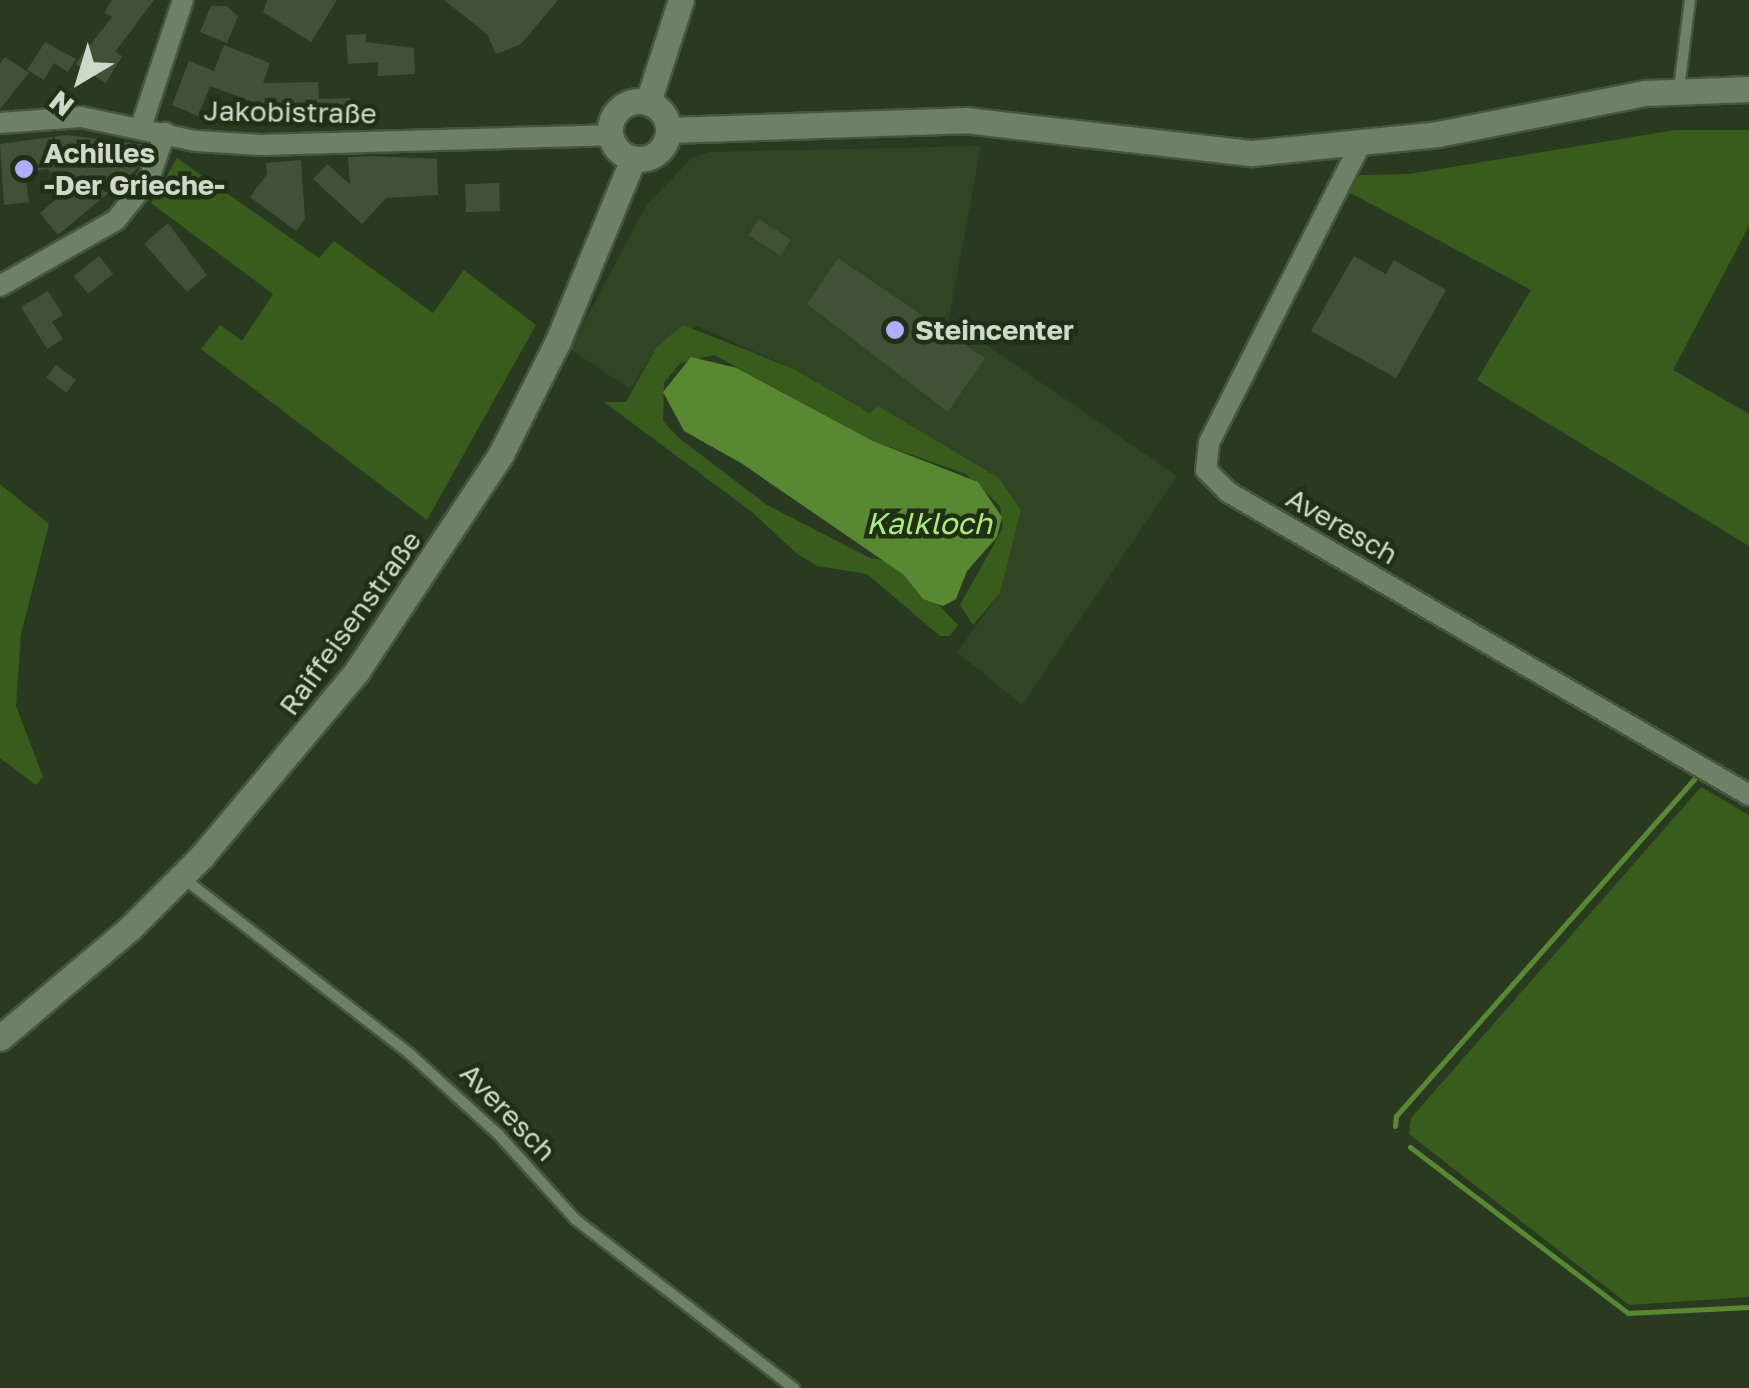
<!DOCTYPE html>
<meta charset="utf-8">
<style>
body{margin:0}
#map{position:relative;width:1749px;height:1388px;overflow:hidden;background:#2a3a20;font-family:"Golos Text",sans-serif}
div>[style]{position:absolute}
.built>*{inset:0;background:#314424}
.green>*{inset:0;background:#385c1b}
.water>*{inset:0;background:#588832}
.stream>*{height:5px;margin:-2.5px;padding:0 2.5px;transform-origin:2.5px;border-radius:2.5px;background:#588832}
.building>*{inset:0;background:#415136;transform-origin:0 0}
.roads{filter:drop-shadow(2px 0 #47553e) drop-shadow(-2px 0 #47553e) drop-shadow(0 2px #47553e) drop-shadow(0 -2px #47553e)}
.service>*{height:10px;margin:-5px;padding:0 5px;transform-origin:5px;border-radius:5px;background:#6f8164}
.minor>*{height:20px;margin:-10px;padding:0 10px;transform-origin:10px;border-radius:10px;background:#6f8164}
.tertiary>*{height:25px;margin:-12.5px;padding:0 12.5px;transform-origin:12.5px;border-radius:12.5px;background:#6f8164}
.tertiary>.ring{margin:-12.5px;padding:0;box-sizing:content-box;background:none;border:25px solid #6f8164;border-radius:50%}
.dots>*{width:28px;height:28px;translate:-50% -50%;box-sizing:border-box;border:5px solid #202f16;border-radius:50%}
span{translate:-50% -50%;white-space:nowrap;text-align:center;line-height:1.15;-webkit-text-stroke:9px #202f16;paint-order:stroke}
.street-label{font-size:28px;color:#cfd9c9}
.poi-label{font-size:28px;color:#cfd9c9;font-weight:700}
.left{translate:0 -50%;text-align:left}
.water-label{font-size:30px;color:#abed7d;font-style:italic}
.north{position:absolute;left:30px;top:30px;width:100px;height:100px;-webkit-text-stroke:8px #202f16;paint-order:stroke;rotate:218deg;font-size:28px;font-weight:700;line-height:40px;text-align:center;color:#cfd9c9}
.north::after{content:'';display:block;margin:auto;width:35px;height:45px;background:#cfd9c9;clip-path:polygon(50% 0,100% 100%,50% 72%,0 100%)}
</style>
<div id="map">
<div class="built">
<i style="clip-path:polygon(981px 146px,949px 319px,1177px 476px,1022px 705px,957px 652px,1000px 593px,1021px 510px,966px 457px,939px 448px,879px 406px,871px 413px,794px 369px,697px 326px,656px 348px,630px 389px,570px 349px,647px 204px,692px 158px,709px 152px)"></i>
</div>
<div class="green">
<i style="clip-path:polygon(1675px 130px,1749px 130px,1749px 226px,1673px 370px,1749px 414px,1749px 546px,1477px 380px,1531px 290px,1349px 192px,1360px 175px,1409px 174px)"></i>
<i style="clip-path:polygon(177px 158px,319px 258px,334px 241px,433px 313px,464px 270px,536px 325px,427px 520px,201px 349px,220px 325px,242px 341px,273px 294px,151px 203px)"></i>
<i style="clip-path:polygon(683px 325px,794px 369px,870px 413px,878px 406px,999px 478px,1021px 510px,1000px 593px,973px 625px,960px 605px,1003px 528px,1000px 506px,966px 474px,873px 441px,714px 355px,680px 363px,664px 383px,663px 421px,679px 438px,767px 505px,870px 558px,897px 562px,958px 625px,950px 636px,940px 636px,867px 574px,817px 566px,796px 553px,752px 512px,604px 402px,626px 402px,656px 348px)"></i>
<i style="clip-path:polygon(0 484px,49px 524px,21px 634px,16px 706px,43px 777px,36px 785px,0 758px)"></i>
<i style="clip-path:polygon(1701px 787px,1749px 815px,1749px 1297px,1629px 1305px,1409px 1134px,1411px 1118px)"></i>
</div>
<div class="water">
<i style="clip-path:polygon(691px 357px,737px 368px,873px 441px,978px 482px,1002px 517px,997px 537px,967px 571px,956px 599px,943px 606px,923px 599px,904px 575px,741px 463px,684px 431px,663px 392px)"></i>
</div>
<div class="stream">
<i style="left:1395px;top:1126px;width:10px;rotate:-84deg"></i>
<i style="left:1396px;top:1116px;width:450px;rotate:-48.5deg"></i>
<i style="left:1410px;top:1147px;width:274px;rotate:37.3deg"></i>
<i style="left:1628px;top:1313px;width:121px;rotate:-2.8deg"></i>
</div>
<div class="building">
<i style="clip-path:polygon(112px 0,154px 0,115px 52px,122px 56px,106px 83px,75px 64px,112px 17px,104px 13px)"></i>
<i style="clip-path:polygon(267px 0,337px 0,311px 42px,263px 12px)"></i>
<i style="clip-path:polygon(444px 0,558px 0,521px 44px,496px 54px,487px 34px)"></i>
<i style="clip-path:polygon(211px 6px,227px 6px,238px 16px,227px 43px,200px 32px)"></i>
<i style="clip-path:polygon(366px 34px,366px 42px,414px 48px,415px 74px,378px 76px,378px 62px,348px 64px,346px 35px)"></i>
<i style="clip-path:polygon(45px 42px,76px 59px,68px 72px,54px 63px,44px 80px,27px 70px)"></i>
<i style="clip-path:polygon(224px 45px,270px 63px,263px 83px,318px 82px,319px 99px,350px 98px,350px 120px,264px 121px,263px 106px,210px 86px,198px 116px,172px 105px,189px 61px,214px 71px)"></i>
<i style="clip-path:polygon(5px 57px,29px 73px,0 109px,0 64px)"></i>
<i style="clip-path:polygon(67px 135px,146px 145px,138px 168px,58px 235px,40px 213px,66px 191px,48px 169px,25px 173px,29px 202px,4px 205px,0 144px)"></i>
<i style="clip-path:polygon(372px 156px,437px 159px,438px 195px,386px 198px,362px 224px,313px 179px,327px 164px,350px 184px,348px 157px)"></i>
<i style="clip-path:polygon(301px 160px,305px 219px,296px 231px,250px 197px,267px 174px,266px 163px)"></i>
<i style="left:499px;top:183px;width:28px;height:34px;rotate:88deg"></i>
<i style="left:759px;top:219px;width:38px;height:19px;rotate:33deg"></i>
<i style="clip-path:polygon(168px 223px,207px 275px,187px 292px,144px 244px)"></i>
<i style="left:99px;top:256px;width:23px;height:32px;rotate:52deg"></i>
<i style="clip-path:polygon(1354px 256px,1386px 274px,1394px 260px,1446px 290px,1396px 378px,1311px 331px)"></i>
<i style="clip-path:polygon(838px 258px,985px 358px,948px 412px,807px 304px)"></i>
<i style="clip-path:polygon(48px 291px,63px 315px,52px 322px,63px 339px,47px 349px,21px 307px)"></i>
<i style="left:56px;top:365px;width:25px;height:16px;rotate:37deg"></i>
</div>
<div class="roads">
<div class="service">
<i style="left:1679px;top:89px;width:90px;rotate:-83deg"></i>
<i style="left:182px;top:877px;width:289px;rotate:37.8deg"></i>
<i style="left:410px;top:1054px;width:119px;rotate:42.3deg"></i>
<i style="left:498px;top:1134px;width:115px;rotate:47.8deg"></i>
<i style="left:575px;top:1219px;width:277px;rotate:37.7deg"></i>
</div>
<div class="minor">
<i style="left:0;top:123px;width:81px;rotate:-4.2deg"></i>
<i style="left:81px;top:117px;width:117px;rotate:11.8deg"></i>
<i style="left:196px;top:141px;width:65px;rotate:3.5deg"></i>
<i style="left:261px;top:145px;width:349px;rotate:-1.6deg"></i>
<i style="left:141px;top:127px;width:134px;rotate:-71.7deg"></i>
<i style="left:1360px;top:145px;width:334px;rotate:116.9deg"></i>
<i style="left:1209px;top:443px;width:27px;rotate:96deg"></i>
<i style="left:1206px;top:470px;width:31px;rotate:45deg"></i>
<i style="left:1228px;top:492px;width:603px;rotate:30.18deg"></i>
<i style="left:0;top:286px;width:133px;rotate:-29.6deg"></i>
<i style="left:116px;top:220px;width:53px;rotate:-51.2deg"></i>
<i style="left:149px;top:179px;width:49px;rotate:-70.8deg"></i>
</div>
<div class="tertiary">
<i class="ring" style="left:610px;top:101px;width:33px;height:33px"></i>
<i style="left:648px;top:102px;width:107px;rotate:-72.1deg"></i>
<i style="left:668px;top:130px;width:297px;rotate:-1.9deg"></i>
<i style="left:965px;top:120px;width:289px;rotate:6.6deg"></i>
<i style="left:1252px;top:153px;width:187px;rotate:-5.8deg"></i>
<i style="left:1438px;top:134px;width:212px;rotate:-11.2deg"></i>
<i style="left:1646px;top:93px;width:103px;rotate:-2.2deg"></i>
<i style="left:0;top:1038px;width:170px;rotate:-40.2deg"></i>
<i style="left:130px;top:928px;width:102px;rotate:-45deg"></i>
<i style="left:202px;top:856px;width:241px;rotate:-50deg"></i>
<i style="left:357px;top:671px;width:260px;rotate:-56.4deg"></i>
<i style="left:501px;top:454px;width:127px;rotate:-63.2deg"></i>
<i style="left:558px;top:341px;width:197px;rotate:-67.6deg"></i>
</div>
</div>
<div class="dots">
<i style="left:24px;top:169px;background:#aeaefa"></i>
<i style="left:895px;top:330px;background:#aeaefa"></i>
</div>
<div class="street-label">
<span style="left:290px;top:112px;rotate:1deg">Jakobistraße</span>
<span style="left:1342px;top:526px;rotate:30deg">Averesch</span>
<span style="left:350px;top:623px;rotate:-54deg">Raiffeisenstraße</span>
<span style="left:508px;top:1112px;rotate:46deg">Averesch</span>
</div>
<div class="poi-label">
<span class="left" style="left:44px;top:169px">Achilles<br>-Der Grieche-</span>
<span class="left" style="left:915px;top:330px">Steincenter</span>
</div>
<div class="water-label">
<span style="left:929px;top:523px">Kalkloch</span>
</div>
<div class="north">N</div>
</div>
